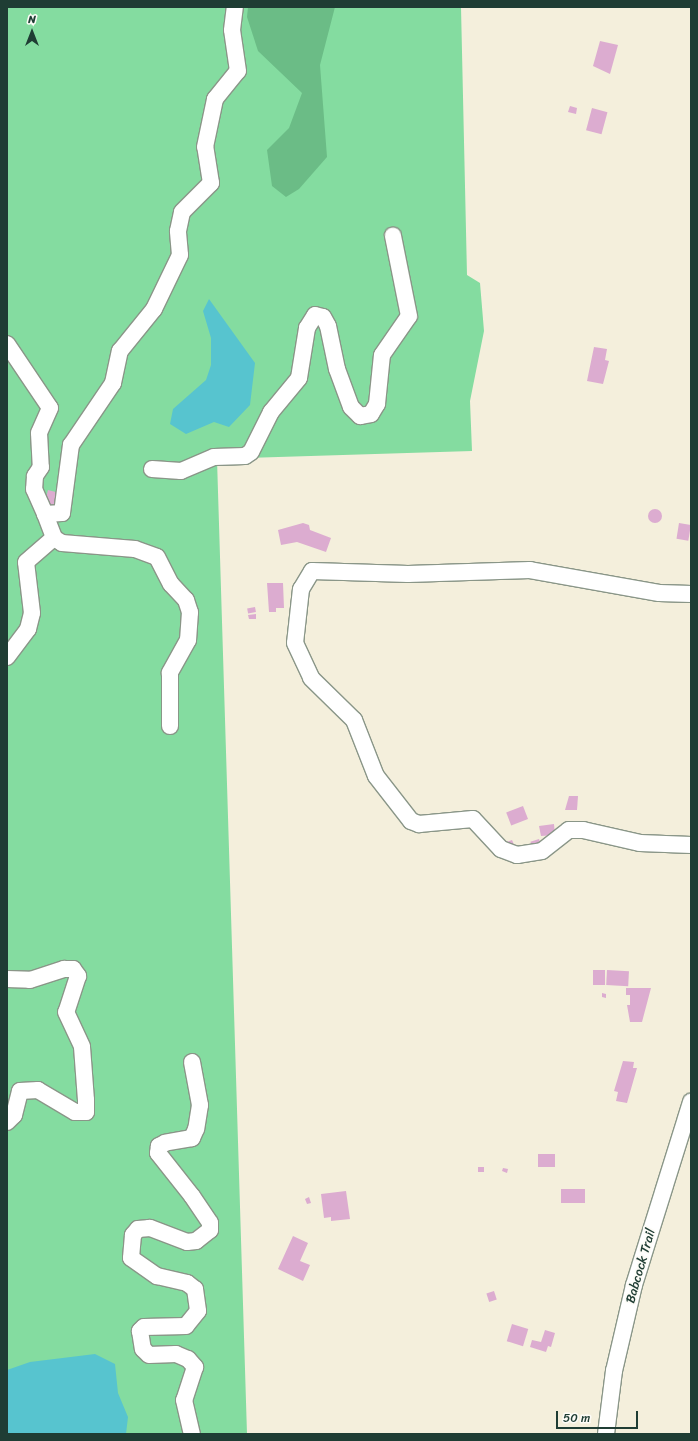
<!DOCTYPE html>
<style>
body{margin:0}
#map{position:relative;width:698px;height:1441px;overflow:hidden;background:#f4efdc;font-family:Sriracha,sans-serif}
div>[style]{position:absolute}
.green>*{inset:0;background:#84dca0}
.forest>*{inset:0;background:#6bbc86}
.water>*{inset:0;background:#57c4cf}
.building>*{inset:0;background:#dcacd0;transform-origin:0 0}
.round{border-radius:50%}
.roads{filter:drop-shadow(1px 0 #8a9688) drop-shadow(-1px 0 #8a9688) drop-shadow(0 1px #8a9688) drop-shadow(0 -1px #8a9688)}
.minor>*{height:16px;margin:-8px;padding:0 8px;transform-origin:8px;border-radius:8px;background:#fff}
span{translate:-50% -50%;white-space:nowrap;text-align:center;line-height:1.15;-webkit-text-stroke:3.5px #fdfcf7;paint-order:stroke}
.street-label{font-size:13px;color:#1f3d34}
.frame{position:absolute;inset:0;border:8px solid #1f3d34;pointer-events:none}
.north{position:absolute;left:12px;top:12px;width:40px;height:40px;-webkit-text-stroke:3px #fdfcf7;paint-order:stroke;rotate:0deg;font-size:11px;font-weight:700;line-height:16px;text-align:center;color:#1f3d34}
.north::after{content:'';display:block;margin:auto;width:14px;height:18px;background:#1f3d34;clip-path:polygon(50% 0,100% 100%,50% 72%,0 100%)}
.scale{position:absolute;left:556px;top:1411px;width:82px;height:18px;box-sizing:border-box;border:2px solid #1f3d34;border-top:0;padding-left:5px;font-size:12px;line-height:14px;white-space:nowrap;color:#1f3d34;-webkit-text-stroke:3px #fdfcf7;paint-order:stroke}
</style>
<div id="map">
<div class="green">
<i style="clip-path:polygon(7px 7px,461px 7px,467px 275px,480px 283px,484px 331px,470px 401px,472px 451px,217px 459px,247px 1434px,7px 1434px)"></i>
</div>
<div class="forest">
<i style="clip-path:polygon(248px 7px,335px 7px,320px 65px,327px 157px,299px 189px,286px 197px,272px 186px,267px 150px,289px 128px,302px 93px,258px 51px,247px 17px)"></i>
</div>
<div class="water">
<i style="clip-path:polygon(209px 299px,255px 363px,250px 405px,229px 427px,214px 422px,186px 434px,170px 424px,173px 409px,206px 380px,211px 365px,211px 338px,203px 311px)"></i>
<i style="clip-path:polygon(95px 1354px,115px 1364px,118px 1393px,128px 1417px,126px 1434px,7px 1434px,7px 1370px,30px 1362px)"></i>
</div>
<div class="building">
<i style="clip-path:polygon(600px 41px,618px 45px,610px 74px,593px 66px)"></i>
<i style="clip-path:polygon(570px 106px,577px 108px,576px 114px,568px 112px)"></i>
<i style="left:592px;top:108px;width:16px;height:23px;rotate:15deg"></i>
<i style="clip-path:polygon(594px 347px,607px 349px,605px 360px,609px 361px,603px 384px,587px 381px)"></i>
<i style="left:48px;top:490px;width:11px;height:16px;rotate:15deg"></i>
<i class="round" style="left:648px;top:509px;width:14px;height:14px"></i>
<i style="clip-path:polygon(303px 523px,309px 525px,310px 530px,331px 538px,326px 552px,297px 542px,281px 545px,278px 530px)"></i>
<i style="left:679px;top:523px;width:12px;height:16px;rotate:9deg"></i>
<i style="clip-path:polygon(267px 583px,283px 583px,284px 608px,276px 608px,276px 612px,269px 612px)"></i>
<i style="left:255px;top:607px;width:5px;height:8px;rotate:79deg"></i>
<i style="clip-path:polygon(256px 614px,256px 619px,249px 619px,248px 615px)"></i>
<i style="clip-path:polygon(569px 796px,578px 796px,577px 810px,565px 810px)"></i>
<i style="left:523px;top:806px;width:14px;height:18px;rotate:69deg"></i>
<i style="clip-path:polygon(554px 824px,555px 835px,541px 836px,539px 826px)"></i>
<i style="left:539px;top:839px;width:6px;height:9px;rotate:72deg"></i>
<i style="clip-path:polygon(512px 840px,515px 847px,504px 843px)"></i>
<i style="left:593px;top:970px;width:12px;height:15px"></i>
<i style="left:607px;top:970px;width:22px;height:15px;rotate:3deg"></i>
<i style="clip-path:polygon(626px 988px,651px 988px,642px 1022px,630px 1022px,627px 1005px,630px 1005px,630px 995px,626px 995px)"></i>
<i style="clip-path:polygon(602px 993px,606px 994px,606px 998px,602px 997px)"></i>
<i style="clip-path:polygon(623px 1061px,634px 1062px,633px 1068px,637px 1068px,627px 1103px,616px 1101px,618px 1092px,614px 1091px)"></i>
<i style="left:538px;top:1154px;width:17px;height:13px"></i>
<i style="left:478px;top:1167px;width:6px;height:5px"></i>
<i style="clip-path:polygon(503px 1168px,508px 1169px,507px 1173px,502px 1171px)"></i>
<i style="left:561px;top:1189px;width:24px;height:14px"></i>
<i style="clip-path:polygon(346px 1191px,350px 1219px,331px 1221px,331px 1217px,324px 1218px,321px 1194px)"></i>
<i style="clip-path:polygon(309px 1197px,311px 1203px,307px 1204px,305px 1199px)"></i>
<i style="clip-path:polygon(293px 1236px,308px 1243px,300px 1261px,310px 1265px,303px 1281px,278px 1269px)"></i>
<i style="left:494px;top:1291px;width:9px;height:8px;rotate:72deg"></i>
<i style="left:512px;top:1324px;width:17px;height:18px;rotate:17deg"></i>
<i style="clip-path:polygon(545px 1330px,555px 1333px,551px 1347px,548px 1346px,546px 1352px,530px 1347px,532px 1340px,541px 1342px)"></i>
</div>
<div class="roads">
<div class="minor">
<i style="left:7px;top:344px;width:77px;rotate:56.1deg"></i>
<i style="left:50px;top:408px;width:27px;rotate:114deg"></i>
<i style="left:39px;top:433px;width:34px;rotate:87deg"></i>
<i style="left:41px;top:467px;width:11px;rotate:124deg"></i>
<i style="left:35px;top:476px;width:13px;rotate:94deg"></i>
<i style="left:34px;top:489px;width:27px;rotate:66deg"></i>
<i style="left:45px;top:514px;width:17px;rotate:-3deg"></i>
<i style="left:62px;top:513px;width:69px;rotate:-82.5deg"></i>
<i style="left:71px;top:445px;width:75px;rotate:-55.9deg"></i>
<i style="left:113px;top:383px;width:33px;rotate:-78deg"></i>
<i style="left:120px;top:351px;width:54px;rotate:-51deg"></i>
<i style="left:154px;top:309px;width:60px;rotate:-64.3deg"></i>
<i style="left:180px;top:255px;width:24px;rotate:-95deg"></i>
<i style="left:178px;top:231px;width:19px;rotate:-78deg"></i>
<i style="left:182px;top:212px;width:41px;rotate:-45deg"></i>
<i style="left:211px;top:183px;width:36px;rotate:-99deg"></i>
<i style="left:205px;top:147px;width:49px;rotate:-78.2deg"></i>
<i style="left:215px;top:99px;width:36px;rotate:-51deg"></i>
<i style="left:238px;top:71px;width:41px;rotate:-98.3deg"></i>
<i style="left:232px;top:30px;width:23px;rotate:-83deg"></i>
<i style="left:152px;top:469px;width:29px;rotate:4deg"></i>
<i style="left:181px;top:471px;width:36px;rotate:-23deg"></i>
<i style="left:214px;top:457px;width:31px;rotate:-2deg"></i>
<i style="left:245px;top:456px;width:7px;rotate:-34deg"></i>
<i style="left:251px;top:452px;width:45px;rotate:-63.4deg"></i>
<i style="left:271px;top:412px;width:44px;rotate:-50.5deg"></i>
<i style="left:299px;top:378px;width:51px;rotate:-80.9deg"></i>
<i style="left:307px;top:328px;width:15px;rotate:-58deg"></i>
<i style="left:315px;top:315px;width:8px;rotate:14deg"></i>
<i style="left:323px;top:317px;width:10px;rotate:61deg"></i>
<i style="left:328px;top:326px;width:44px;rotate:78.2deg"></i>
<i style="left:337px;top:369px;width:40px;rotate:69.8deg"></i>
<i style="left:351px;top:407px;width:13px;rotate:45deg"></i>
<i style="left:360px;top:416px;width:11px;rotate:-10deg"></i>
<i style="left:371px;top:414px;width:12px;rotate:-59deg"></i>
<i style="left:377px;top:404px;width:49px;rotate:-84.2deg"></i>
<i style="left:382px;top:355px;width:47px;rotate:-55.3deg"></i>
<i style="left:409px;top:316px;width:82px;rotate:-101.3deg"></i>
<i style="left:45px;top:514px;width:26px;rotate:69deg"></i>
<i style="left:54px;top:538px;width:9px;rotate:32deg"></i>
<i style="left:62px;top:543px;width:73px;rotate:4.7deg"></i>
<i style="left:135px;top:549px;width:23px;rotate:20deg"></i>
<i style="left:157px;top:557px;width:30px;rotate:63deg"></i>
<i style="left:171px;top:584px;width:22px;rotate:47deg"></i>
<i style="left:186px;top:600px;width:13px;rotate:72deg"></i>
<i style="left:190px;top:612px;width:28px;rotate:94deg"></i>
<i style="left:188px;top:640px;width:38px;rotate:119deg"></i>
<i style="left:170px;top:673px;width:53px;rotate:90deg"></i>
<i style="left:691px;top:594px;width:32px;rotate:-178deg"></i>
<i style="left:659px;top:593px;width:131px;rotate:-169.9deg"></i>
<i style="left:530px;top:570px;width:122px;rotate:178.1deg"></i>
<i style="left:408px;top:574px;width:96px;rotate:-178.2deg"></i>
<i style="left:312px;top:571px;width:21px;rotate:121deg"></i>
<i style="left:301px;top:589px;width:54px;rotate:96.3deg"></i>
<i style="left:295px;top:643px;width:38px;rotate:65deg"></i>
<i style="left:311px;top:678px;width:60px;rotate:44.3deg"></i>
<i style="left:354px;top:720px;width:60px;rotate:68.6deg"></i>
<i style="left:376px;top:776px;width:57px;rotate:52.1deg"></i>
<i style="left:411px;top:821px;width:9px;rotate:21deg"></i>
<i style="left:419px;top:824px;width:54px;rotate:-5.3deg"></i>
<i style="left:473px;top:819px;width:41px;rotate:47deg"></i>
<i style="left:501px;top:849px;width:17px;rotate:21deg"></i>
<i style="left:517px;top:855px;width:25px;rotate:-9deg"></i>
<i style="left:542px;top:851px;width:34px;rotate:-38deg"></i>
<i style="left:569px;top:830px;width:14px"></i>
<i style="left:583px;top:830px;width:58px;rotate:12.8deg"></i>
<i style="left:640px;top:843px;width:51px;rotate:2.2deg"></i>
<i style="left:7px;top:657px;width:35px;rotate:-53deg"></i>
<i style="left:28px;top:629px;width:16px;rotate:-76deg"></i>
<i style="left:32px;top:613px;width:51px;rotate:-96.7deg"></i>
<i style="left:26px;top:562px;width:37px;rotate:-41deg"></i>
<i style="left:7px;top:979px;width:23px;rotate:2deg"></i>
<i style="left:30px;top:980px;width:36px;rotate:-18deg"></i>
<i style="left:64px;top:969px;width:9px"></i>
<i style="left:73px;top:969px;width:9px;rotate:54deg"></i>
<i style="left:78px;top:976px;width:38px;rotate:108deg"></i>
<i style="left:66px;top:1012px;width:38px;rotate:65deg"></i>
<i style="left:82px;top:1047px;width:53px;rotate:85.7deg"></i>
<i style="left:86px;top:1100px;width:12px;rotate:90deg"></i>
<i style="left:86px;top:1112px;width:11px;rotate:180deg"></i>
<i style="left:75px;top:1112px;width:43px;rotate:-149.3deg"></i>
<i style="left:38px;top:1090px;width:18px;rotate:177deg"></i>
<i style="left:20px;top:1091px;width:25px;rotate:104deg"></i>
<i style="left:14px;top:1115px;width:10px;rotate:135deg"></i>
<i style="left:192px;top:1062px;width:44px;rotate:79.5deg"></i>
<i style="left:200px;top:1105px;width:24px;rotate:99deg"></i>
<i style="left:196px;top:1129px;width:10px;rotate:114deg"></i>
<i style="left:192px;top:1138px;width:27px;rotate:170deg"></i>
<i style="left:165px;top:1143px;width:7px;rotate:153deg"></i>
<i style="left:159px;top:1146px;width:7px;rotate:98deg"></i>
<i style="left:158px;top:1153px;width:55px;rotate:51.7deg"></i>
<i style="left:192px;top:1196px;width:32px;rotate:56deg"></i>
<i style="left:210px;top:1223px;width:7px;rotate:90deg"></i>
<i style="left:210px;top:1230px;width:18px;rotate:142deg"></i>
<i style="left:196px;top:1241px;width:9px;rotate:174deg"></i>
<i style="left:187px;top:1242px;width:40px;rotate:-159deg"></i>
<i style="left:150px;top:1228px;width:12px;rotate:175deg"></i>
<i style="left:138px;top:1229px;width:8px;rotate:130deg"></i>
<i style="left:133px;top:1235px;width:23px;rotate:95deg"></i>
<i style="left:131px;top:1258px;width:32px;rotate:35deg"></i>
<i style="left:157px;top:1276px;width:31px;rotate:13deg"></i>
<i style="left:187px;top:1283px;width:10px;rotate:37deg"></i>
<i style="left:195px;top:1289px;width:22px;rotate:82deg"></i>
<i style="left:198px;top:1311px;width:19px;rotate:129deg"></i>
<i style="left:186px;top:1326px;width:42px;rotate:178.6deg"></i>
<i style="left:144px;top:1327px;width:6px;rotate:135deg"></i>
<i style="left:140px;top:1331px;width:18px;rotate:81deg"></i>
<i style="left:143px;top:1349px;width:8px;rotate:45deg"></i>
<i style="left:149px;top:1355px;width:27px;rotate:-2deg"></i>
<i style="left:176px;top:1354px;width:13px;rotate:23deg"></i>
<i style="left:188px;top:1359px;width:11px;rotate:49deg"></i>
<i style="left:195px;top:1367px;width:35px;rotate:108deg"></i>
<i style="left:184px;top:1400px;width:35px;rotate:77deg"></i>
<i style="left:606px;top:1434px;width:64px;rotate:-82.8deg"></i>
<i style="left:614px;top:1371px;width:88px;rotate:-76.9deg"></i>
<i style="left:634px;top:1285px;width:192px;rotate:-72.7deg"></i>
</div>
</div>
<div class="street-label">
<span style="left:641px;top:1266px;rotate:-74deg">Babcock Trail</span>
</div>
<div class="frame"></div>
<div class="north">N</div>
<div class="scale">50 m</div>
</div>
